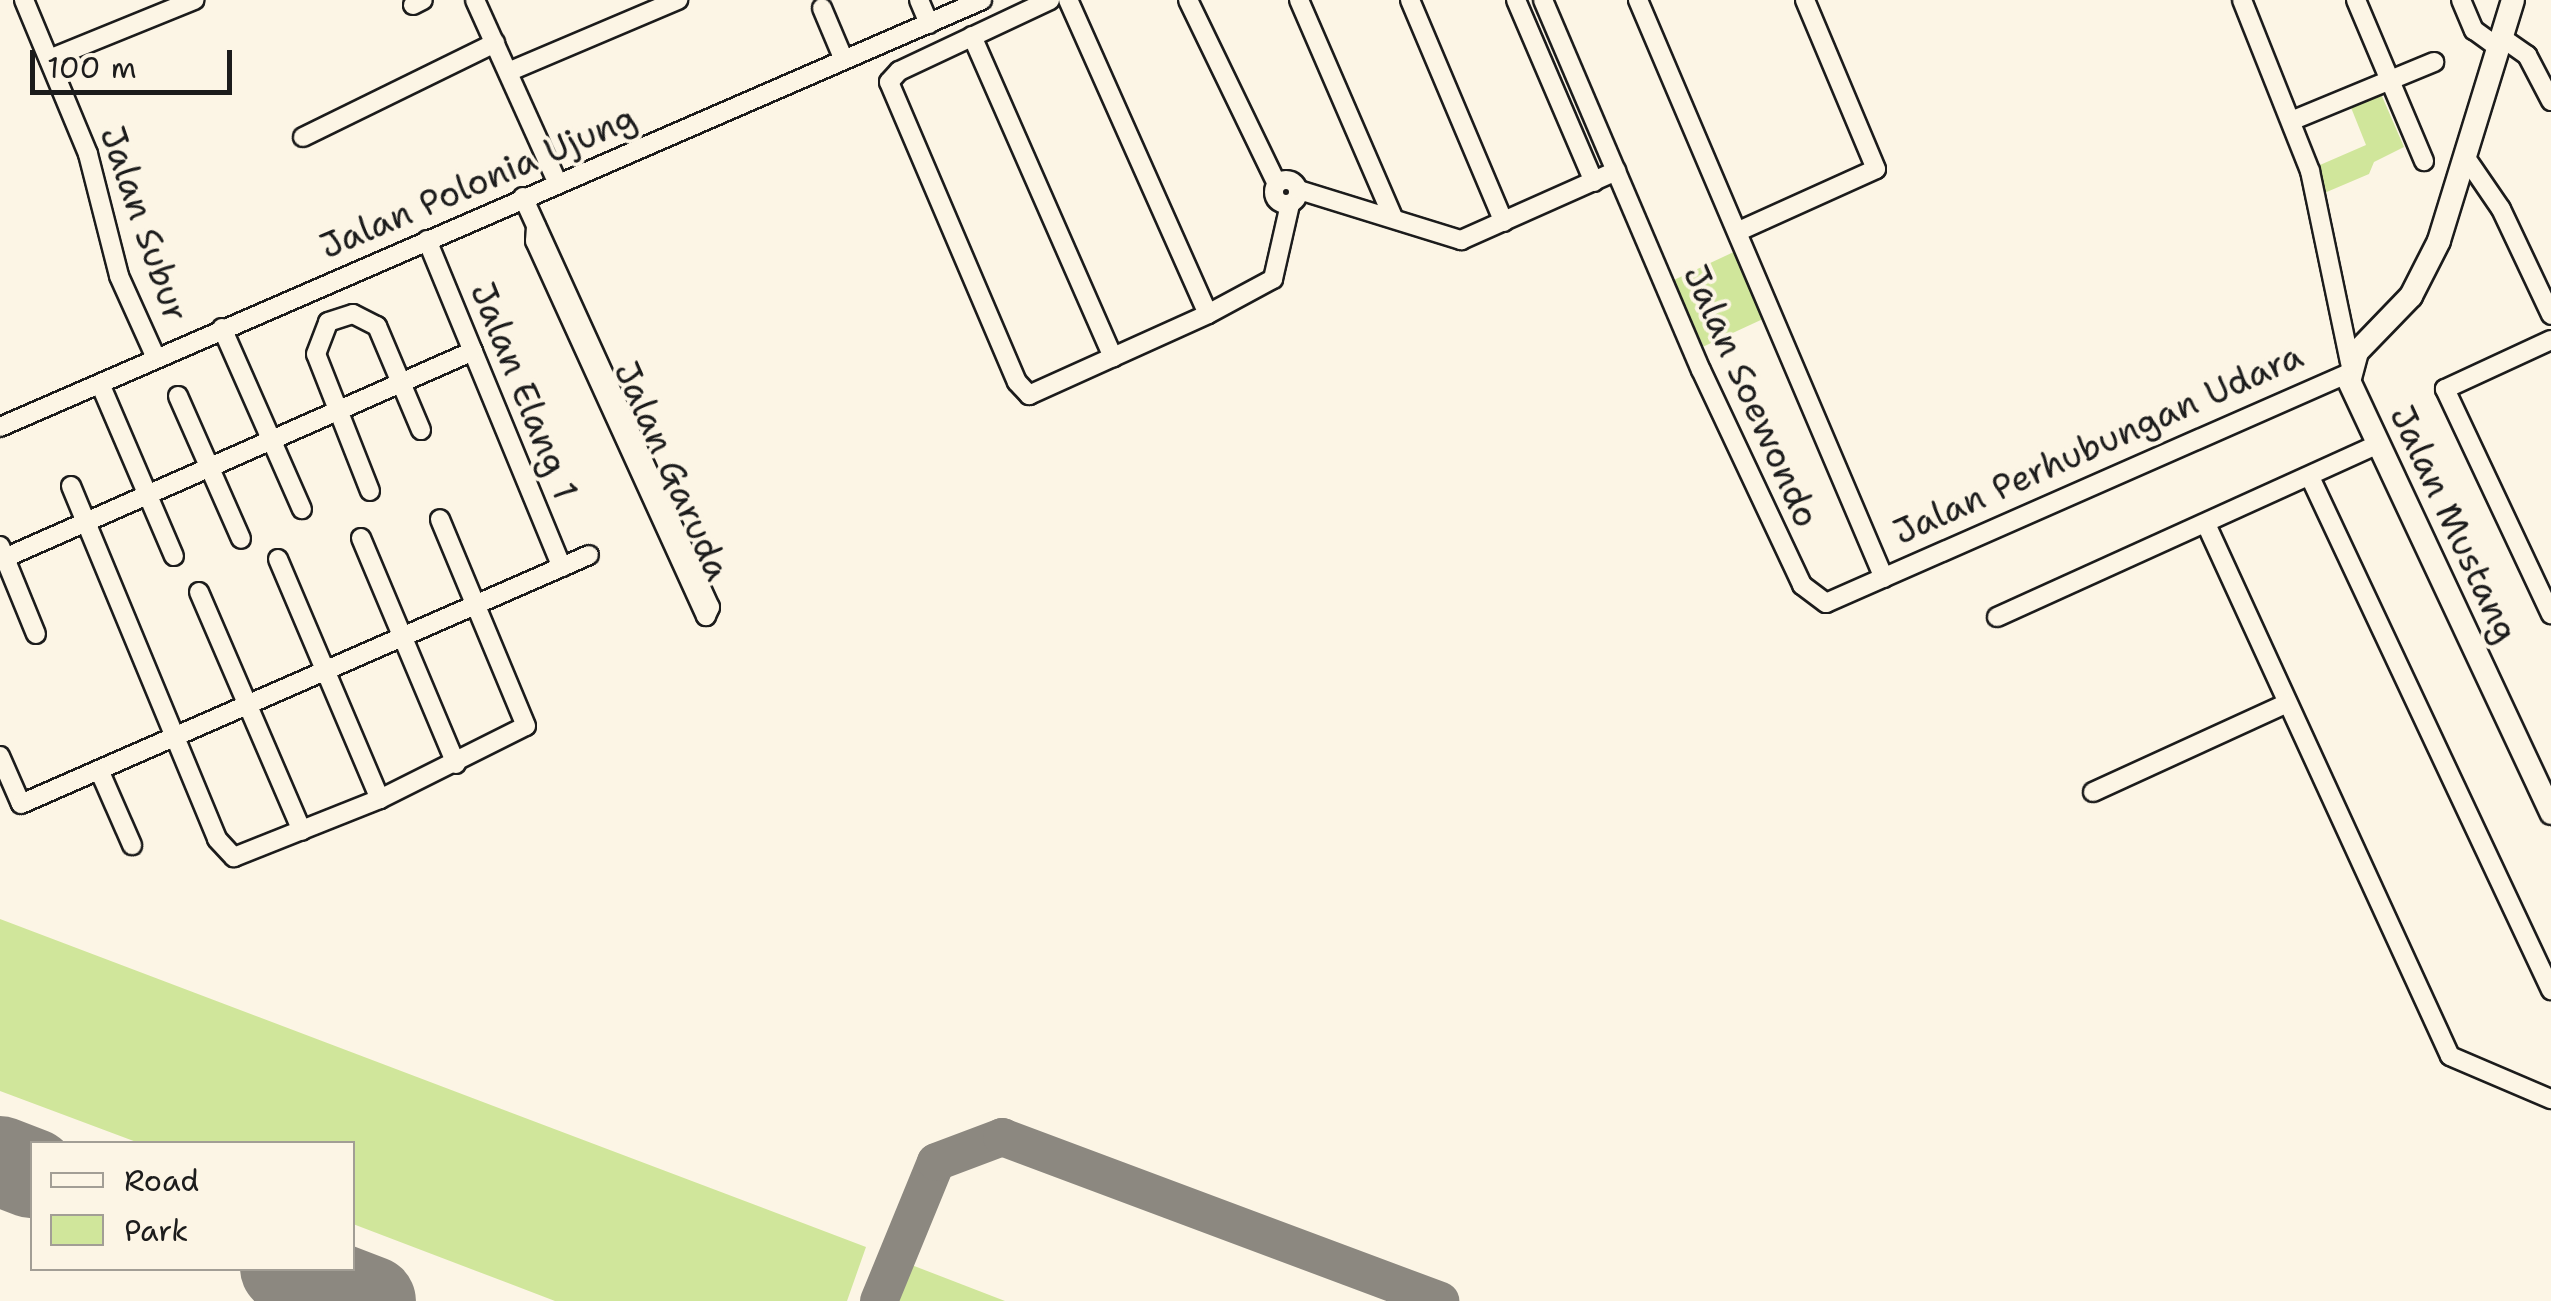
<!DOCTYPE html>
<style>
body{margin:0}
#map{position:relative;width:2551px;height:1301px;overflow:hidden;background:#fcf5e5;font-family:"Shantell Sans",sans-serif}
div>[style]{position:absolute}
.green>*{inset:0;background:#d0e69b;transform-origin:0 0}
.taxiway>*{height:38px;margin:-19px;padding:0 19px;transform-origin:19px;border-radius:19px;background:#8c8880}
.runway>*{height:90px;margin:-45px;padding:0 45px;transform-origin:45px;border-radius:45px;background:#8c8880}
.roads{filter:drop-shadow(2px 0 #1c1c1c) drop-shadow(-2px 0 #1c1c1c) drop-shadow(0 2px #1c1c1c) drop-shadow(0 -2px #1c1c1c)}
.minor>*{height:18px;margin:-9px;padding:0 9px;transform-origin:9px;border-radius:9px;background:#fcf5e5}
.minor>.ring{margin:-9px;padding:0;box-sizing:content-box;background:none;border:18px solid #fcf5e5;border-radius:50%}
.major>*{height:22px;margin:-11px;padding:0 11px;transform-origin:11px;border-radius:11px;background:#fcf5e5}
span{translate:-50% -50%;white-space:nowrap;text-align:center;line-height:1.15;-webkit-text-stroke:8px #fcf5e5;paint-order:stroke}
.street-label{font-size:35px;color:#1c1c1c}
.legend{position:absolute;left:30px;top:1141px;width:325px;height:130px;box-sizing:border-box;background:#fcf5e5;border:2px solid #a29e95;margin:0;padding:12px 18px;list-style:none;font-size:30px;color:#1c1c1c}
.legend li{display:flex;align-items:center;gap:20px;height:50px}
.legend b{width:50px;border:2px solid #a29e95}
.scale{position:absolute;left:30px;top:50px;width:202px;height:45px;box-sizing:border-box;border:5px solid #1c1c1c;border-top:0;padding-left:12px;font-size:30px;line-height:35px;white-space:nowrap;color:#1c1c1c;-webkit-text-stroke:8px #fcf5e5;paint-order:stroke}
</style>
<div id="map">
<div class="green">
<i style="clip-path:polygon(2378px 87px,2404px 147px,2374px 162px,2369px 174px,2322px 194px,2313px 168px,2366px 145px,2348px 100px)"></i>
<i style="left:1738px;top:250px;width:73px;height:72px;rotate:65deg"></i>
<i style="clip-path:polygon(0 919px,866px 1247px,847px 1301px,555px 1301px,353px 1224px,352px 1144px,139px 1143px,0 1091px)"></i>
<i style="clip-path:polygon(909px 1264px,1005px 1301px,895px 1301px)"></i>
</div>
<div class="taxiway">
<i style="left:879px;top:1301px;width:150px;rotate:-67.7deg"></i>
<i style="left:936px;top:1162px;width:71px;rotate:-20.7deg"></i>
<i style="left:1002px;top:1137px;width:468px;rotate:20.5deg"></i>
</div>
<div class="runway">
<i style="left:0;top:1161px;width:34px;rotate:21deg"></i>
<i style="left:285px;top:1268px;width:92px;rotate:21deg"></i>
</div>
<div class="roads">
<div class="minor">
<i style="left:24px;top:0;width:167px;rotate:67.4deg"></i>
<i style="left:88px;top:154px;width:126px;rotate:75.7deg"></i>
<i style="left:119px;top:276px;width:90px;rotate:65.7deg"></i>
<i style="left:475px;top:0;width:200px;rotate:65.7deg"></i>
<i style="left:919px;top:0;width:26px;rotate:67deg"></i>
<i style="left:1050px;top:0;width:167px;rotate:154.8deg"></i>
<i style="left:899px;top:71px;width:15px;rotate:132deg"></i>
<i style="left:889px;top:82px;width:326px;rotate:66.9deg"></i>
<i style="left:1017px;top:382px;width:18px;rotate:47deg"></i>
<i style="left:1029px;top:395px;width:196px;rotate:-24.3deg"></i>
<i style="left:1208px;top:314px;width:344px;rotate:-114deg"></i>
<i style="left:1188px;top:0;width:204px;rotate:64.2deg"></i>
<i style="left:1299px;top:0;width:236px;rotate:66.6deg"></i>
<i style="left:1410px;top:0;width:241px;rotate:67.1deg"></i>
<i style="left:1516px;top:0;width:198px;rotate:66.8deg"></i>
<i style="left:1543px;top:0;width:402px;rotate:66.9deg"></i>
<i style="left:1701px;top:370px;width:238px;rotate:64.8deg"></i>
<i style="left:1802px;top:585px;width:30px;rotate:37deg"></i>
<i style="left:1826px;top:603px;width:571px;rotate:-23.74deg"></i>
<i style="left:1638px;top:0;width:628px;rotate:66.95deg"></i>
<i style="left:2242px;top:0;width:184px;rotate:68.3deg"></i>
<i style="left:2310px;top:171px;width:196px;rotate:78.2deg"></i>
<i style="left:2356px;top:0;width:175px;rotate:67.1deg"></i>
<i style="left:2461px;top:0;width:33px;rotate:67deg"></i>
<i style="left:2474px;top:30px;width:29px;rotate:36deg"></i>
<i style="left:413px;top:5px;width:11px;rotate:-27deg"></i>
<i style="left:822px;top:8px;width:56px;rotate:67.1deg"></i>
<i style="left:972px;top:36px;width:351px;rotate:66.3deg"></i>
<i style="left:2501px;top:37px;width:32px;rotate:35deg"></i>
<i style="left:2527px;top:55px;width:52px;rotate:62.4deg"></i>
<i style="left:49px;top:59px;width:157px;rotate:-22.1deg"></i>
<i style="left:508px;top:72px;width:185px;rotate:-23deg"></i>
<i style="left:2291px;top:121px;width:155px;rotate:-22.4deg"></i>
<i style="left:303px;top:137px;width:214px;rotate:-26.1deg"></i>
<i style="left:2464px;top:155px;width:65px;rotate:55.6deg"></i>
<i style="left:2501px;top:209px;width:117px;rotate:64.7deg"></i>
<i class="ring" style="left:1274px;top:180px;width:6px;height:6px"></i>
<i style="left:1299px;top:190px;width:170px;rotate:17.2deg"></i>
<i style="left:1461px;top:240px;width:170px;rotate:-24deg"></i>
<i style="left:523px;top:197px;width:451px;rotate:65.5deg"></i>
<i style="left:710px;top:607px;width:10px;rotate:114deg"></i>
<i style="left:706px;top:616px;width:412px;rotate:-114.5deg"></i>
<i style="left:535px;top:241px;width:15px;rotate:-86deg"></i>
<i style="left:1739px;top:231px;width:150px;rotate:-24.3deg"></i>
<i style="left:1876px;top:169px;width:183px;rotate:-112.8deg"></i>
<i style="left:427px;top:240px;width:354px;rotate:67.6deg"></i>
<i style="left:1208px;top:314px;width:74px;rotate:-28.3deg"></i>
<i style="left:1273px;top:279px;width:77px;rotate:-77.2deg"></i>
<i style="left:222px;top:328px;width:198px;rotate:66.2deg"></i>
<i style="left:2551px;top:340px;width:117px;rotate:155.2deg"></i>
<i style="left:2445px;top:389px;width:249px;rotate:64.8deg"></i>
<i style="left:101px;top:386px;width:185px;rotate:66.8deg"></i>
<i style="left:178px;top:396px;width:156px;rotate:66.2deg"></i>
<i style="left:0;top:427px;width:1071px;rotate:-23.5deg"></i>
<i style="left:2310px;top:477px;width:567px;rotate:64.84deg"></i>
<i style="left:71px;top:486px;width:382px;rotate:67.5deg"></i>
<i style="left:217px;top:839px;width:25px;rotate:47deg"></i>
<i style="left:234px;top:857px;width:157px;rotate:-21.7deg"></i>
<i style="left:380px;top:799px;width:163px;rotate:-26.6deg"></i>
<i style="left:526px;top:726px;width:224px;rotate:-112.6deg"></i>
<i style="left:370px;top:491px;width:147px;rotate:-111.5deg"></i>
<i style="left:316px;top:354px;width:34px;rotate:-69deg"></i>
<i style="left:328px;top:322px;width:26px;rotate:-18deg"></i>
<i style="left:353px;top:314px;width:27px;rotate:27deg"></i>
<i style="left:377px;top:326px;width:113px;rotate:67.1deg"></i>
<i style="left:2206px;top:524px;width:585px;rotate:65.36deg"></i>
<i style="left:2450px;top:1056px;width:110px;rotate:23.1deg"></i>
<i style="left:361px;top:538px;width:245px;rotate:67.2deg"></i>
<i style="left:0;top:546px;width:95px;rotate:67.8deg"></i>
<i style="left:278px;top:559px;width:261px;rotate:67deg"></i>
<i style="left:0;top:560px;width:517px;rotate:-23.84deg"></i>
<i style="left:199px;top:592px;width:260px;rotate:66.7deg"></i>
<i style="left:1997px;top:617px;width:418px;rotate:-24.4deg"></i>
<i style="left:0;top:756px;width:52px;rotate:66.4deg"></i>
<i style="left:21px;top:804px;width:620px;rotate:-23.67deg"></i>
<i style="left:100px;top:772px;width:80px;rotate:66.3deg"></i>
<i style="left:2093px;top:792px;width:213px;rotate:-24.6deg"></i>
</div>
<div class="major">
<i style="left:2513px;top:0;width:252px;rotate:107.1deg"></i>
<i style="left:2439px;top:241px;width:62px;rotate:117deg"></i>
<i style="left:2411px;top:296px;width:78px;rotate:134deg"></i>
<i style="left:2357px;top:352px;width:30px;rotate:105deg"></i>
<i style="left:2349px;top:381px;width:477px;rotate:64.9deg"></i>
</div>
</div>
<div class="street-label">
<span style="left:478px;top:182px;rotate:-23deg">Jalan Polonia Ujung</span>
<span style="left:144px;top:224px;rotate:71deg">Jalan Subur</span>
<span style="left:524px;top:391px;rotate:68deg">Jalan Elang 1</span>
<span style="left:1751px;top:396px;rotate:66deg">Jalan Soewondo</span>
<span style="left:2098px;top:444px;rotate:-24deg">Jalan Perhubungan Udara</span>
<span style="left:672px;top:471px;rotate:66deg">Jalan Garuda</span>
<span style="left:2454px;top:524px;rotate:65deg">Jalan Mustang</span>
</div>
<ul class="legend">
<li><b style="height:12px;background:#fcf5e5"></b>Road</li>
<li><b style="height:28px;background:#d0e69b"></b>Park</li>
</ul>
<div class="scale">100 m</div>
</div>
